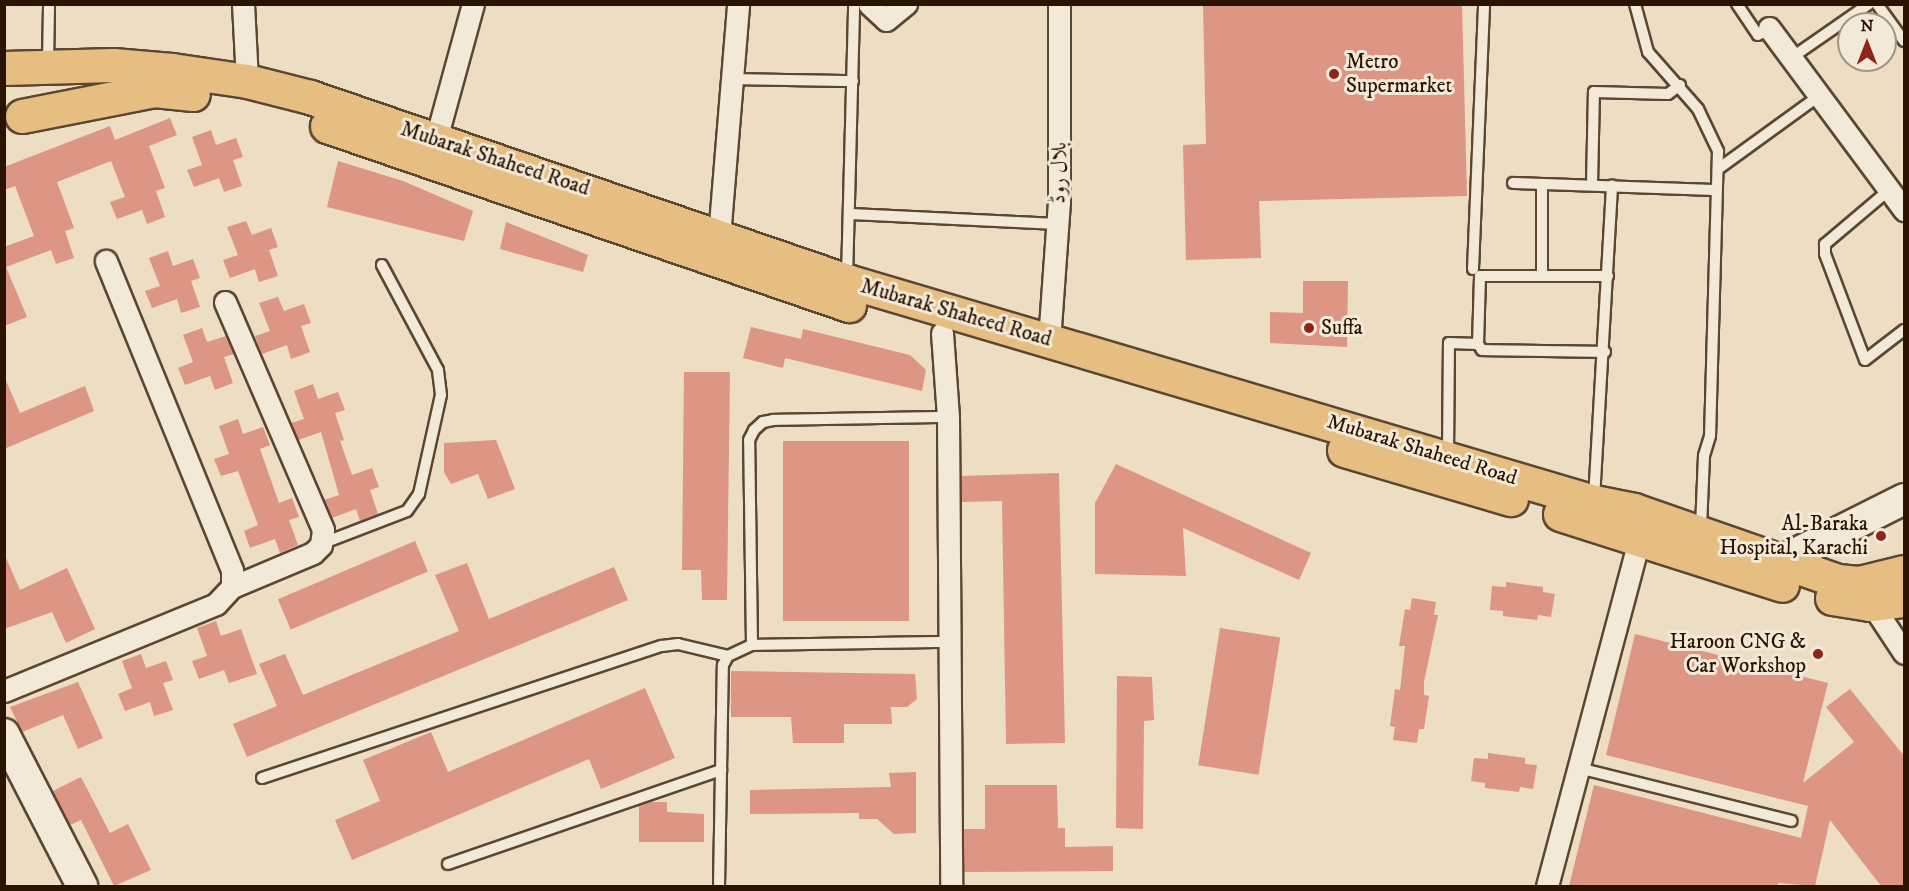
<!DOCTYPE html>
<meta charset="utf-8">
<style>
body{margin:0}
#map{position:relative;width:1909px;height:891px;overflow:hidden;background:#edddc3;font-family:"IM FELL DW Pica",Amiri,serif}
div>[style]{position:absolute}
.building>*{inset:0;background:#dd9584;transform-origin:0 0}
.roads{filter:drop-shadow(2px 0 #5b4632) drop-shadow(-2px 0 #5b4632) drop-shadow(0 2px #5b4632) drop-shadow(0 -2px #5b4632)}
.lane>*{height:10px;margin:-5px;padding:0 5px;transform-origin:5px;border-radius:5px;background:#f3e9d8}
.street>*{height:21px;margin:-10.5px;padding:0 10.5px;transform-origin:10.5px;border-radius:10.5px;background:#f3e9d8}
.secondary>*{height:30px;margin:-15px;padding:0 15px;transform-origin:15px;border-radius:15px;background:#f3e9d8}
.primary>*{height:33px;margin:-16.5px;padding:0 16.5px;transform-origin:16.5px;border-radius:16.5px;background:#e6be82}
.dots>*{width:16px;height:16px;translate:-50% -50%;box-sizing:border-box;border:3px solid #f3e9d8;border-radius:50%}
span{translate:-50% -50%;white-space:nowrap;text-align:center;line-height:1.15;-webkit-text-stroke:6px #f3e9d8;paint-order:stroke}
.poi-label{font-size:21px;color:#2a1401}
.left{translate:0 -50%;text-align:left}
.right{translate:-100% -50%;text-align:right}
.street-label{font-size:21px;color:#2a1401}
.frame{position:absolute;inset:0;border:6px solid #2a1401;pointer-events:none}
.north{position:absolute;left:1837px;top:12px;width:60px;height:60px;box-sizing:border-box;background:#f3e9d8;border:2px solid #a39482;border-radius:50%;rotate:0deg;font-size:16px;font-weight:700;line-height:24px;text-align:center;color:#2a1401}
.north::after{content:'';display:block;margin:auto;width:21px;height:27px;background:#8f2418;clip-path:polygon(50% 0,100% 100%,50% 72%,0 100%)}
</style>
<div id="map">
<div class="building">
<i style="clip-path:polygon(1203px 4px,1462px 4px,1467px 196px,1259px 201px,1261px 258px,1186px 260px,1183px 145px,1206px 144px)"></i>
<i style="clip-path:polygon(170px 118px,177px 135px,149px 146px,165px 188px,156px 191px,165px 217px,147px 224px,142px 210px,117px 219px,110px 202px,125px 197px,111px 161px,57px 182px,74px 228px,65px 231px,74px 258px,56px 264px,51px 250px,6px 267px,27px 317px,4px 326px,4px 247px,34px 236px,15px 186px,4px 190px,4px 167px,110px 126px,115px 140px)"></i>
<i style="clip-path:polygon(211px 130px,216px 145px,236px 138px,243px 157px,233px 160px,242px 186px,224px 192px,219px 178px,194px 187px,187px 170px,202px 165px,192px 137px)"></i>
<i style="clip-path:polygon(338px 161px,403px 181px,473px 211px,464px 241px,327px 207px)"></i>
<i style="clip-path:polygon(246px 221px,252px 235px,271px 228px,278px 247px,269px 250px,278px 276px,259px 282px,255px 269px,230px 278px,223px 260px,238px 255px,227px 227px)"></i>
<i style="clip-path:polygon(506px 222px,588px 255px,583px 272px,500px 249px)"></i>
<i style="clip-path:polygon(168px 251px,173px 266px,193px 259px,200px 278px,191px 281px,200px 307px,181px 313px,177px 299px,152px 308px,145px 291px,160px 286px,149px 258px)"></i>
<i style="clip-path:polygon(1303px 281px,1348px 281px,1347px 347px,1270px 343px,1270px 312px,1303px 313px)"></i>
<i style="clip-path:polygon(278px 297px,284px 311px,304px 304px,311px 323px,301px 326px,310px 352px,291px 359px,287px 345px,262px 354px,255px 336px,270px 331px,259px 303px)"></i>
<i style="clip-path:polygon(751px 327px,801px 339px,803px 329px,910px 355px,926px 370px,922px 391px,785px 358px,783px 368px,743px 358px)"></i>
<i style="clip-path:polygon(202px 328px,207px 342px,226px 336px,234px 354px,224px 357px,233px 383px,215px 390px,210px 376px,185px 385px,178px 368px,193px 362px,183px 335px)"></i>
<i style="clip-path:polygon(684px 372px,730px 372px,727px 600px,702px 600px,701px 570px,682px 570px)"></i>
<i style="clip-path:polygon(4px 376px,20px 413px,85px 386px,94px 411px,4px 449px)"></i>
<i style="clip-path:polygon(313px 384px,318px 399px,338px 392px,345px 410px,335px 413px,344px 440px,340px 441px,352px 475px,372px 468px,379px 487px,370px 490px,378px 514px,360px 521px,356px 509px,332px 518px,324px 500px,339px 495px,321px 432px,298px 440px,291px 423px,304px 419px,294px 391px)"></i>
<i style="clip-path:polygon(238px 419px,243px 434px,263px 427px,270px 445px,260px 449px,279px 503px,292px 498px,299px 517px,289px 520px,298px 545px,280px 553px,275px 539px,250px 548px,244px 531px,258px 525px,238px 471px,221px 476px,214px 459px,229px 454px,219px 426px)"></i>
<i style="clip-path:polygon(496px 440px,515px 489px,488px 499px,478px 474px,451px 484px,444px 472px,444px 443px)"></i>
<i style="left:783px;top:441px;width:126px;height:180px"></i>
<i style="clip-path:polygon(1116px 464px,1311px 553px,1299px 580px,1183px 528px,1186px 576px,1095px 574px,1095px 503px)"></i>
<i style="clip-path:polygon(1059px 473px,1065px 743px,1006px 744px,1002px 501px,961px 502px,961px 476px)"></i>
<i style="left:415px;top:541px;width:33px;height:149px;rotate:67deg"></i>
<i style="clip-path:polygon(4px 553px,20px 590px,67px 568px,95px 629px,66px 643px,52px 612px,4px 629px)"></i>
<i style="clip-path:polygon(467px 563px,489px 619px,614px 567px,628px 600px,247px 757px,233px 724px,277px 706px,259px 664px,285px 654px,303px 695px,459px 631px,435px 575px)"></i>
<i style="clip-path:polygon(1506px 582px,1543px 587px,1543px 592px,1555px 594px,1551px 617px,1538px 615px,1537px 620px,1503px 616px,1503px 611px,1490px 610px,1492px 586px,1506px 587px)"></i>
<i style="clip-path:polygon(1412px 598px,1436px 602px,1434px 615px,1438px 615px,1424px 682px,1424px 695px,1429px 696px,1424px 729px,1419px 729px,1417px 743px,1393px 740px,1395px 727px,1390px 726px,1395px 689px,1400px 690px,1405px 646px,1399px 646px,1405px 609px,1410px 610px)"></i>
<i style="clip-path:polygon(216px 621px,221px 636px,241px 629px,257px 674px,229px 683px,224px 670px,199px 679px,192px 661px,207px 656px,197px 628px)"></i>
<i style="left:1220px;top:628px;width:61px;height:139px;rotate:9deg"></i>
<i style="clip-path:polygon(1635px 634px,1828px 683px,1803px 783px,1854px 742px,1826px 707px,1850px 689px,1905px 757px,1905px 886px,1881px 886px,1830px 820px,1815px 886px,1778px 883px,1778px 886px,1569px 886px,1594px 785px,1801px 838px,1808px 806px,1606px 755px)"></i>
<i style="clip-path:polygon(141px 654px,146px 668px,166px 661px,173px 680px,163px 683px,173px 710px,154px 716px,150px 702px,125px 711px,118px 694px,132px 688px,122px 661px)"></i>
<i style="clip-path:polygon(731px 671px,915px 674px,917px 699px,907px 707px,891px 707px,892px 724px,844px 724px,844px 743px,793px 743px,791px 717px,731px 717px)"></i>
<i style="clip-path:polygon(1117px 676px,1152px 677px,1154px 720px,1144px 721px,1143px 829px,1116px 828px)"></i>
<i style="clip-path:polygon(78px 682px,103px 738px,78px 749px,63px 715px,22px 732px,10px 707px)"></i>
<i style="clip-path:polygon(645px 688px,675px 758px,601px 789px,589px 759px,352px 860px,335px 820px,380px 801px,363px 760px,431px 732px,448px 772px)"></i>
<i style="clip-path:polygon(1488px 753px,1525px 758px,1525px 764px,1537px 765px,1533px 789px,1520px 787px,1519px 792px,1485px 788px,1485px 783px,1471px 781px,1474px 758px,1488px 759px)"></i>
<i style="clip-path:polygon(916px 772px,916px 833px,894px 834px,877px 819px,859px 819px,859px 813px,750px 814px,750px 790px,891px 787px,889px 773px)"></i>
<i style="clip-path:polygon(81px 777px,110px 833px,128px 824px,151px 870px,114px 886px,81px 820px,70px 825px,53px 791px)"></i>
<i style="clip-path:polygon(985px 785px,1057px 785px,1058px 828px,1065px 828px,1065px 847px,1113px 846px,1113px 871px,964px 872px,963px 829px,985px 829px)"></i>
<i style="clip-path:polygon(651px 802px,667px 802px,667px 812px,704px 814px,704px 842px,639px 842px,639px 806px)"></i>
</div>
<div class="roads">
<div class="lane">
<i style="left:1635px;top:4px;width:50px;rotate:74.8deg"></i>
<i style="left:1648px;top:52px;width:76px;rotate:48.7deg"></i>
<i style="left:1698px;top:109px;width:47px;rotate:64.5deg"></i>
<i style="left:1718px;top:151px;width:285px;rotate:91.6deg"></i>
<i style="left:1710px;top:436px;width:21px;rotate:107deg"></i>
<i style="left:1704px;top:456px;width:73px;rotate:92.4deg"></i>
<i style="left:1737px;top:4px;width:37px;rotate:56deg"></i>
<i style="left:1758px;top:35px;width:13px;rotate:-32deg"></i>
<i style="left:1877px;top:4px;width:46px;rotate:53.9deg"></i>
<i style="left:1791px;top:58px;width:95px;rotate:-34.7deg"></i>
<i style="left:48px;top:64px;width:60px;rotate:-89deg"></i>
<i style="left:734px;top:79px;width:119px;rotate:1deg"></i>
<i style="left:1718px;top:169px;width:125px;rotate:-35.9deg"></i>
<i style="left:1513px;top:183px;width:203px;rotate:2deg"></i>
<i style="left:1542px;top:184px;width:92px;rotate:90deg"></i>
<i style="left:1592px;top:185px;width:93px;rotate:-88.8deg"></i>
<i style="left:1594px;top:92px;width:74px;rotate:1.5deg"></i>
<i style="left:1668px;top:94px;width:15px;rotate:-37deg"></i>
<i style="left:1889px;top:190px;width:84px;rotate:139.8deg"></i>
<i style="left:1825px;top:244px;width:10px;rotate:90deg"></i>
<i style="left:1825px;top:254px;width:113px;rotate:69.3deg"></i>
<i style="left:1865px;top:360px;width:49px;rotate:-37.6deg"></i>
<i style="left:851px;top:214px;width:207px;rotate:2.8deg"></i>
<i style="left:1473px;top:269px;width:265px;rotate:-87.6deg"></i>
<i style="left:847px;top:278px;width:274px;rotate:-88.5deg"></i>
<i style="left:1478px;top:344px;width:7px;rotate:56deg"></i>
<i style="left:1482px;top:350px;width:123px;rotate:0.9deg"></i>
<i style="left:1448px;top:454px;width:111px;rotate:-89.5deg"></i>
<i style="left:1449px;top:343px;width:29px;rotate:2deg"></i>
<i style="left:1478px;top:344px;width:68px;rotate:-88.3deg"></i>
<i style="left:1480px;top:276px;width:128px"></i>
<i style="left:1594px;top:499px;width:314px;rotate:-86.7deg"></i>
<i style="left:321px;top:544px;width:92px;rotate:-21deg"></i>
<i style="left:407px;top:511px;width:21px;rotate:-55deg"></i>
<i style="left:419px;top:494px;width:101px;rotate:-77.5deg"></i>
<i style="left:441px;top:395px;width:25px;rotate:-97deg"></i>
<i style="left:438px;top:370px;width:119px;rotate:-118.1deg"></i>
<i style="left:752px;top:645px;width:205px;rotate:-90.8deg"></i>
<i style="left:749px;top:440px;width:11px;rotate:-63deg"></i>
<i style="left:754px;top:430px;width:12px;rotate:-42deg"></i>
<i style="left:763px;top:422px;width:10px;rotate:-11deg"></i>
<i style="left:773px;top:420px;width:175px;rotate:-1deg"></i>
<i style="left:1579px;top:768px;width:219px;rotate:14deg"></i>
<i style="left:262px;top:778px;width:421px;rotate:-18.3deg"></i>
<i style="left:662px;top:646px;width:16px;rotate:-7deg"></i>
<i style="left:678px;top:644px;width:51px;rotate:13.5deg"></i>
<i style="left:448px;top:864px;width:289px;rotate:-19deg"></i>
<i style="left:719px;top:886px;width:221px;rotate:-89deg"></i>
<i style="left:723px;top:665px;width:10px;rotate:-61deg"></i>
<i style="left:728px;top:656px;width:26px;rotate:-25deg"></i>
<i style="left:752px;top:645px;width:196px;rotate:-0.9deg"></i>
</div>
<div class="street">
<i style="left:243px;top:4px;width:77px;rotate:87deg"></i>
<i style="left:869px;top:4px;width:23px;rotate:43deg"></i>
<i style="left:886px;top:20px;width:26px;rotate:-39deg"></i>
<i style="left:1769px;top:28px;width:227px;rotate:53.4deg"></i>
<i style="left:436px;top:139px;width:140px;rotate:-74.7deg"></i>
<i style="left:719px;top:237px;width:234px;rotate:-85.3deg"></i>
<i style="left:225px;top:302px;width:248px;rotate:66.7deg"></i>
<i style="left:323px;top:530px;width:15px;rotate:98deg"></i>
<i style="left:321px;top:545px;width:11px;rotate:135deg"></i>
<i style="left:313px;top:553px;width:88px;rotate:157.2deg"></i>
<i style="left:942px;top:333px;width:84px;rotate:85.9deg"></i>
<i style="left:948px;top:417px;width:469px;rotate:89.6deg"></i>
<i style="left:1049px;top:341px;width:139px;rotate:-85.9deg"></i>
<i style="left:1059px;top:202px;width:198px;rotate:-90deg"></i>
<i style="left:1867px;top:597px;width:67px;rotate:56.5deg"></i>
<i style="left:4px;top:691px;width:229px;rotate:-22.3deg"></i>
<i style="left:216px;top:604px;width:23px;rotate:-47deg"></i>
<i style="left:232px;top:587px;width:17px;rotate:-90deg"></i>
<i style="left:232px;top:570px;width:334px;rotate:-112.2deg"></i>
<i style="left:1547px;top:886px;width:358px;rotate:-75.1deg"></i>
</div>
<div class="secondary">
<i style="left:1767px;top:573px;width:16px;rotate:-43deg"></i>
<i style="left:1779px;top:562px;width:140px;rotate:-26.7deg"></i>
<i style="left:4px;top:734px;width:171px;rotate:62.8deg"></i>
</div>
<div class="primary">
<i style="left:4px;top:68px;width:109px;rotate:-1.6deg"></i>
<i style="left:113px;top:65px;width:59px;rotate:4.8deg"></i>
<i style="left:172px;top:70px;width:76px;rotate:8.3deg"></i>
<i style="left:247px;top:81px;width:65px;rotate:14.3deg"></i>
<i style="left:310px;top:97px;width:568px;rotate:18.91deg"></i>
<i style="left:847px;top:281px;width:779px;rotate:16.48deg"></i>
<i style="left:1594px;top:502px;width:41px;rotate:11.3deg"></i>
<i style="left:1634px;top:510px;width:216px;rotate:19.2deg"></i>
<i style="left:1838px;top:581px;width:21px;rotate:5deg"></i>
<i style="left:1859px;top:583px;width:46px;rotate:-13.7deg"></i>
<i style="left:22px;top:116px;width:135px;rotate:-11.1deg"></i>
<i style="left:154px;top:90px;width:39px;rotate:6deg"></i>
<i style="left:327px;top:126px;width:552px;rotate:18.93deg"></i>
<i style="left:1344px;top:450px;width:174px;rotate:16.4deg"></i>
<i style="left:1560px;top:514px;width:233px;rotate:17.7deg"></i>
<i style="left:1832px;top:598px;width:38px;rotate:9deg"></i>
<i style="left:1870px;top:604px;width:34px;rotate:-7deg"></i>
</div>
</div>
<div class="dots">
<i style="left:1334px;top:74px;background:#8f2418"></i>
<i style="left:1309px;top:328px;background:#8f2418"></i>
<i style="left:1881px;top:536px;background:#8f2418"></i>
<i style="left:1818px;top:654px;background:#8f2418"></i>
</div>
<div class="poi-label">
<span class="left" style="left:1346px;top:74px">Metro<br>Supermarket</span>
<span class="left" style="left:1321px;top:328px">Suffa</span>
<span class="right" style="left:1868px;top:536px">Al-Baraka<br>Hospital, Karachi</span>
<span class="right" style="left:1806px;top:654px">Haroon CNG &amp;<br>Car Workshop</span>
</div>
<div class="street-label">
<span style="left:495px;top:159px;rotate:18deg">Mubarak Shaheed Road</span>
<span style="left:1059px;top:173px;rotate:-89deg">بلال روڈ</span>
<span style="left:956px;top:313px;rotate:16deg">Mubarak Shaheed Road</span>
<span style="left:1422px;top:450px;rotate:17deg">Mubarak Shaheed Road</span>
</div>
<div class="frame"></div>
<div class="north">N</div>
</div>
